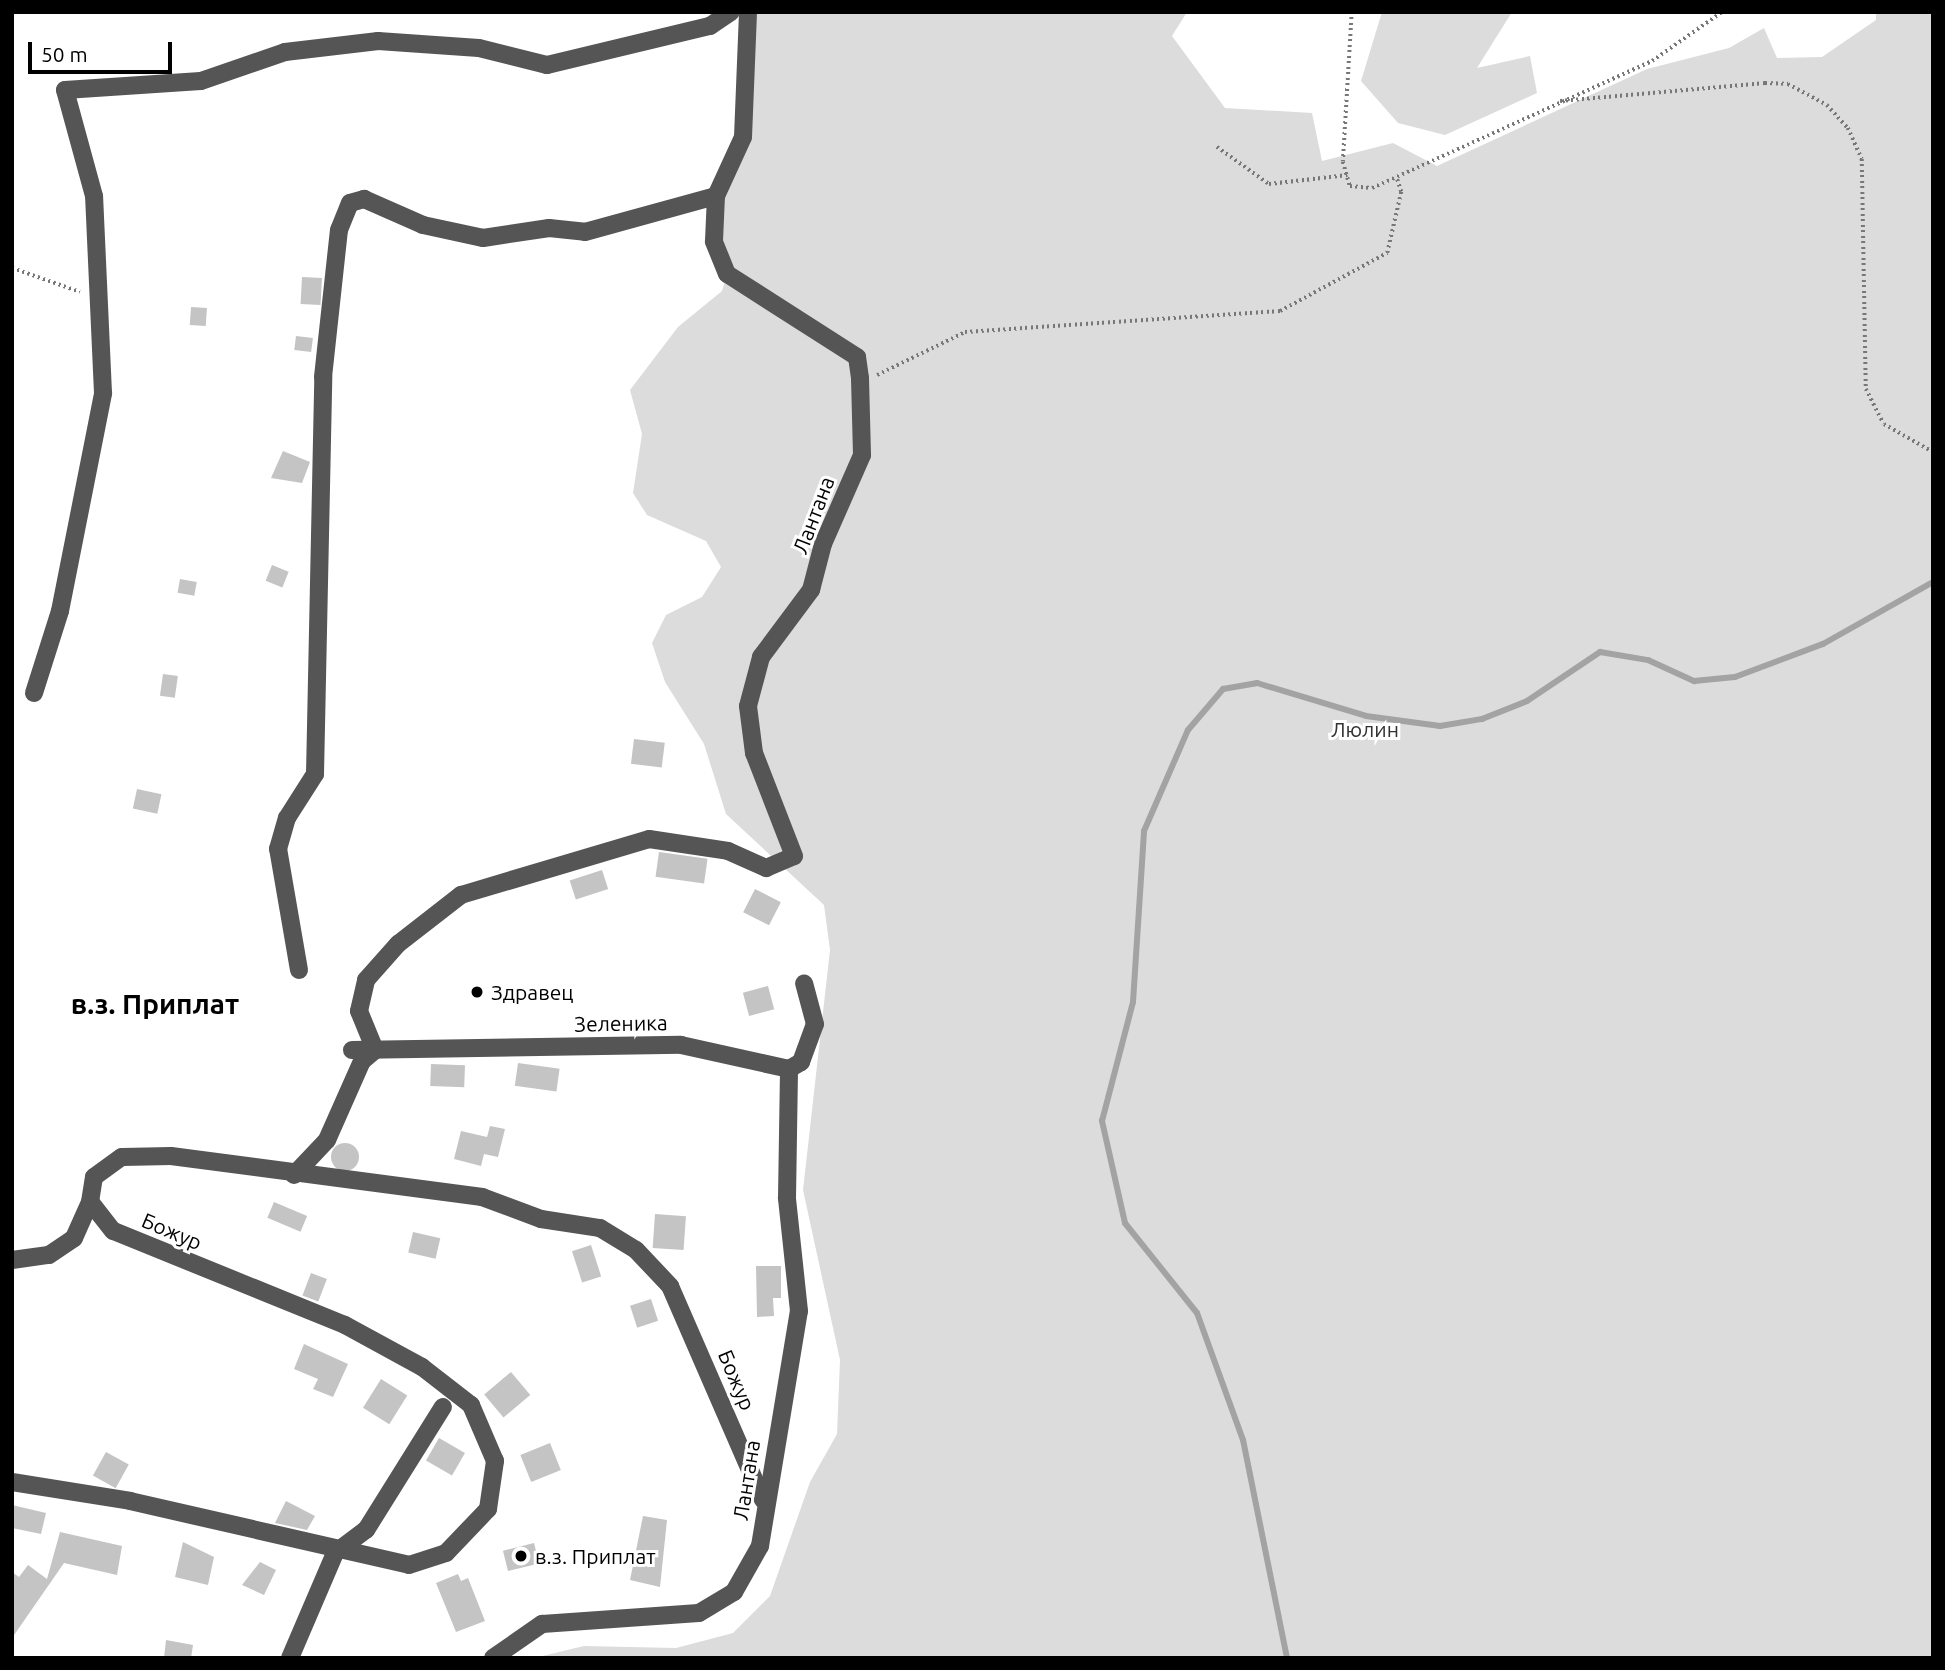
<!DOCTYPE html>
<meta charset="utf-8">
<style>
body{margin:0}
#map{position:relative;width:1945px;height:1670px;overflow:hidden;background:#fff;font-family:Ubuntu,sans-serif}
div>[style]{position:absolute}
.green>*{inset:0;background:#dcdcdc}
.stream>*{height:6px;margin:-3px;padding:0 3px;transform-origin:3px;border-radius:3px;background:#a3a3a3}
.building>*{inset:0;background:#c4c4c4;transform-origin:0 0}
.round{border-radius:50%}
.path>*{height:3.5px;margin-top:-1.75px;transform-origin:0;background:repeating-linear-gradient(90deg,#777 0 2px,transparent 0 5.5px)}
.minor>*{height:18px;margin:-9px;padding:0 9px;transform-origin:9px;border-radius:9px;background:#555}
.dots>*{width:19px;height:19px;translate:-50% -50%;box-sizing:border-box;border:4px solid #fff;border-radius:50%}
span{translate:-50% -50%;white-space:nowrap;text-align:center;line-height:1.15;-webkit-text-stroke:6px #fff;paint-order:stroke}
.street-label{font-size:21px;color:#000}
.park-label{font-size:21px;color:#333}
.poi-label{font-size:21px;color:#000}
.left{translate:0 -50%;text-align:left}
.district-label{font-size:28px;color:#000;font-weight:700}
.frame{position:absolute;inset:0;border:14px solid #000;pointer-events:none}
.scale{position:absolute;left:28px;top:42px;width:144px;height:32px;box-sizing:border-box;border:4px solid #000;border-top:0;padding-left:9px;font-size:21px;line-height:24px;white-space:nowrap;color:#000;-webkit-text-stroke:5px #fff;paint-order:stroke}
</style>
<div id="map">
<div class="green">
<i style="clip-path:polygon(751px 12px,1187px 12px,1172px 36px,1225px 108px,1312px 113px,1322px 161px,1393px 143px,1437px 166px,1647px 69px,1729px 48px,1764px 28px,1777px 58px,1822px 57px,1876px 20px,1876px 12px,1933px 12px,1933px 1658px,534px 1658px,584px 1646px,676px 1648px,733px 1633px,770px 1596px,810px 1482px,837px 1434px,840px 1360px,803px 1190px,830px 950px,824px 905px,726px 814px,704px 744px,665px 682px,652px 643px,666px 615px,702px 597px,721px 567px,706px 541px,647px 515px,633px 493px,642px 434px,630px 390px,678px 327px,722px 291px,727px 274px,717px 205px,745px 152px)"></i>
<i style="clip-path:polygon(1382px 12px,1512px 12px,1477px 68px,1530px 56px,1537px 93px,1445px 135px,1398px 123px,1361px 81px)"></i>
</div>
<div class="stream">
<i style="left:1287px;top:1658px;width:222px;rotate:-101.4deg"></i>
<i style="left:1243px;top:1440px;width:135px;rotate:-109.9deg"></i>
<i style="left:1197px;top:1313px;width:115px;rotate:-128.7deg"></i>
<i style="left:1125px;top:1223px;width:105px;rotate:-102.7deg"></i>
<i style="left:1102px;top:1121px;width:123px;rotate:-75.4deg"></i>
<i style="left:1133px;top:1002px;width:171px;rotate:-86.3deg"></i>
<i style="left:1144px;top:831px;width:110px;rotate:-66.5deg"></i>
<i style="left:1188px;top:730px;width:54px;rotate:-49.5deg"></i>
<i style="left:1223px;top:689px;width:35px;rotate:-10deg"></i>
<i style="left:1257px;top:683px;width:114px;rotate:16.8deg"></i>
<i style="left:1366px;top:716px;width:75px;rotate:7.7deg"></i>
<i style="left:1440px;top:726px;width:43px;rotate:-9.5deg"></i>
<i style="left:1482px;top:719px;width:48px;rotate:-21.8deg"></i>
<i style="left:1527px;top:701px;width:88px;rotate:-33.9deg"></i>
<i style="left:1600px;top:652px;width:49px;rotate:9.5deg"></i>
<i style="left:1648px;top:660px;width:51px;rotate:24.5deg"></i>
<i style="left:1694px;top:681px;width:41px;rotate:-5.6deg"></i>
<i style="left:1735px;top:677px;width:94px;rotate:-20.6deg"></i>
<i style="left:1823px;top:644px;width:126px;rotate:-29.4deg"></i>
</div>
<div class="building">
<i style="left:302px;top:277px;width:20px;height:27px;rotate:3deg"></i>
<i style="left:191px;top:307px;width:16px;height:18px;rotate:4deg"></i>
<i style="left:296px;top:336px;width:17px;height:14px;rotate:7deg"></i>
<i style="clip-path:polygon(283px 451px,310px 462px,302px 483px,271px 478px)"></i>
<i style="left:272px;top:565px;width:18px;height:17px;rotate:22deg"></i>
<i style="left:180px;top:579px;width:17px;height:14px;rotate:10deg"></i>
<i style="left:163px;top:674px;width:15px;height:22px;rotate:8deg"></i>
<i style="left:634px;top:739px;width:31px;height:25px;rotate:7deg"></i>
<i style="left:137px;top:789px;width:25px;height:20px;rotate:12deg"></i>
<i style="left:659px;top:852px;width:49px;height:25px;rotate:8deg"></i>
<i style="left:602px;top:870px;width:20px;height:34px;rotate:72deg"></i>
<i style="left:755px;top:889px;width:29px;height:26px;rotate:27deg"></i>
<i style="left:768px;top:986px;width:24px;height:26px;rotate:75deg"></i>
<i style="left:518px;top:1063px;width:42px;height:23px;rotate:8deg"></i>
<i style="left:431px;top:1064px;width:34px;height:22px;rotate:2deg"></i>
<i style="clip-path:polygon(490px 1126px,505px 1129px,498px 1157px,484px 1154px,481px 1166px,454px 1159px,461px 1131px,487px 1137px)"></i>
<i class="round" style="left:331px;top:1143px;width:28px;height:28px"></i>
<i style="left:274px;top:1202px;width:36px;height:17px;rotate:23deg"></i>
<i style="left:655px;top:1214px;width:31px;height:34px;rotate:4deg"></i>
<i style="left:413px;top:1232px;width:28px;height:21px;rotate:13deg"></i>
<i style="left:591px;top:1245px;width:33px;height:20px;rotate:72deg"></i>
<i style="clip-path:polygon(756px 1266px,781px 1266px,781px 1298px,773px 1298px,774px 1316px,757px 1317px)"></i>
<i style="left:311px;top:1273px;width:17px;height:24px;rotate:21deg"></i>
<i style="left:651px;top:1299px;width:23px;height:22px;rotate:72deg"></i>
<i style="clip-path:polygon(304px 1344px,348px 1364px,333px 1397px,313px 1389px,318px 1379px,294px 1369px)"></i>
<i style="left:511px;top:1372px;width:30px;height:35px;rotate:50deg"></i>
<i style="left:381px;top:1379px;width:31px;height:34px;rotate:32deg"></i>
<i style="left:439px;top:1438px;width:30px;height:26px;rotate:30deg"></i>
<i style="left:550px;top:1443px;width:29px;height:32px;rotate:68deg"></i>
<i style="left:106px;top:1452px;width:26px;height:27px;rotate:29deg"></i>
<i style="clip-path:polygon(286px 1501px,315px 1516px,307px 1530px,275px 1523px)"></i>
<i style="clip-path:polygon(12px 1505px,46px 1513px,41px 1534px,12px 1528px)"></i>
<i style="clip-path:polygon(643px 1516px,667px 1520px,660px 1587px,630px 1580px)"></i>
<i style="clip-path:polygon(60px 1532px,122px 1546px,117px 1575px,64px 1563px,12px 1638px,12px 1572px,19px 1577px,28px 1565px,47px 1579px)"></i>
<i style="clip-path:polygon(183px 1542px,214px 1557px,208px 1585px,175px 1577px)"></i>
<i style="left:534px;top:1543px;width:21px;height:32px;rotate:76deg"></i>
<i style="clip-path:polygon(260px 1562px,276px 1570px,264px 1595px,242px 1585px)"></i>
<i style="clip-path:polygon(458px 1574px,461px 1581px,468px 1578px,485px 1621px,456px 1632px,436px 1583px)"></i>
<i style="clip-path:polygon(166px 1640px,193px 1645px,191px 1658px,164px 1658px)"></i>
</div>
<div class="path">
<i style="left:1352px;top:12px;width:150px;rotate:93.4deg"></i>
<i style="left:1343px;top:162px;width:25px;rotate:74deg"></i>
<i style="left:1350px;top:186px;width:22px;rotate:5deg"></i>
<i style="left:1372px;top:188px;width:307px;rotate:-24.4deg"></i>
<i style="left:1652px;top:61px;width:85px;rotate:-35deg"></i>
<i style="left:1560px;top:101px;width:206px;rotate:-5deg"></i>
<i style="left:1765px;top:83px;width:23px;rotate:2deg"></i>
<i style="left:1788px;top:84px;width:44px;rotate:28.3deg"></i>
<i style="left:1827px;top:105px;width:31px;rotate:48deg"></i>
<i style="left:1848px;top:128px;width:34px;rotate:66deg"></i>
<i style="left:1862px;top:159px;width:230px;rotate:89deg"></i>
<i style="left:1866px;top:389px;width:39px;rotate:63deg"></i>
<i style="left:1884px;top:424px;width:56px;rotate:29.7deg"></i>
<i style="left:1217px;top:147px;width:64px;rotate:35.4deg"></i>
<i style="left:1269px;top:184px;width:79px;rotate:-6.6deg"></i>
<i style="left:12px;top:268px;width:72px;rotate:19.4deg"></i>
<i style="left:877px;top:375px;width:98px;rotate:-26deg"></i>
<i style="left:965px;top:332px;width:316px;rotate:-3.8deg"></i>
<i style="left:1280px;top:311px;width:122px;rotate:-28.5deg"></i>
<i style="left:1387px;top:253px;width:63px;rotate:-77.1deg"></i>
<i style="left:1401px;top:192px;width:16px;rotate:-108deg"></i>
</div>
<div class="minor">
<i style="left:34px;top:693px;width:86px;rotate:-72.4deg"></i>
<i style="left:60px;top:611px;width:222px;rotate:-78.8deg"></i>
<i style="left:103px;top:393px;width:197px;rotate:-92.6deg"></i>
<i style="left:94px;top:196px;width:110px;rotate:-105.3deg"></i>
<i style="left:65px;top:90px;width:136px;rotate:-3.8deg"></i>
<i style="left:201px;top:81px;width:89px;rotate:-19deg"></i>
<i style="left:285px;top:52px;width:94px;rotate:-6.7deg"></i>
<i style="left:378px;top:41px;width:101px;rotate:4deg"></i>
<i style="left:479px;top:48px;width:70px;rotate:14deg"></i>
<i style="left:547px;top:65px;width:168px;rotate:-13.5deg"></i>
<i style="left:710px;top:26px;width:25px;rotate:-34deg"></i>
<i style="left:299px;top:970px;width:123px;rotate:-99.8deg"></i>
<i style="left:278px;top:849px;width:32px;rotate:-74deg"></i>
<i style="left:287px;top:818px;width:52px;rotate:-57.5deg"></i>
<i style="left:315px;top:774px;width:397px;rotate:-88.8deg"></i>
<i style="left:323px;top:377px;width:148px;rotate:-83.8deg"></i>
<i style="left:339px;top:230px;width:29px;rotate:-68deg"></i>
<i style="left:350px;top:203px;width:15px;rotate:-16deg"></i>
<i style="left:364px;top:199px;width:64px;rotate:23.8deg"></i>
<i style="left:423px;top:225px;width:61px;rotate:12.2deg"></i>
<i style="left:483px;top:238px;width:67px;rotate:-8.6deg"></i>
<i style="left:549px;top:228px;width:36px;rotate:6deg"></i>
<i style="left:585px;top:232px;width:136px;rotate:-15.4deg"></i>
<i style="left:352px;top:1050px;width:329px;rotate:-0.9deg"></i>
<i style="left:681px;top:1045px;width:111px;rotate:12.5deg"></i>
<i style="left:789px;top:1069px;width:14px;rotate:-30deg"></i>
<i style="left:801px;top:1062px;width:40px;rotate:-69.8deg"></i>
<i style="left:815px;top:1024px;width:42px;rotate:-105deg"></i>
<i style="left:294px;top:1175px;width:48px;rotate:-46.7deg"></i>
<i style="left:327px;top:1140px;width:86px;rotate:-66.1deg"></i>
<i style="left:362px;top:1061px;width:17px;rotate:-40deg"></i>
<i style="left:375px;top:1050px;width:42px;rotate:-112.3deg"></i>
<i style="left:359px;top:1011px;width:32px;rotate:-77deg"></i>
<i style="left:366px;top:980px;width:48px;rotate:-48.4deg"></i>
<i style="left:398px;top:944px;width:80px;rotate:-37.9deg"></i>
<i style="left:461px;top:895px;width:196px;rotate:-16.6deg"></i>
<i style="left:649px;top:839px;width:80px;rotate:8.6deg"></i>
<i style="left:728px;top:851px;width:42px;rotate:24.1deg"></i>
<i style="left:766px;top:868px;width:30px;rotate:-23deg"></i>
<i style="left:794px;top:856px;width:110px;rotate:-111.2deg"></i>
<i style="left:754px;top:753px;width:47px;rotate:-97.3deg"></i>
<i style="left:748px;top:706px;width:51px;rotate:-75.1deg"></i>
<i style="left:761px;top:657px;width:84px;rotate:-53.3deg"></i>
<i style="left:811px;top:590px;width:48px;rotate:-75.4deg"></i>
<i style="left:823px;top:544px;width:97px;rotate:-66.3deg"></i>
<i style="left:862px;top:455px;width:77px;rotate:-91.5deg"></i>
<i style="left:860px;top:378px;width:21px;rotate:-98deg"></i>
<i style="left:857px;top:357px;width:154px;rotate:-147.4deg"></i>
<i style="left:727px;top:274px;width:35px;rotate:-112deg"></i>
<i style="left:714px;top:241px;width:45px;rotate:-87.5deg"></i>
<i style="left:716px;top:196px;width:65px;rotate:-65.4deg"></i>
<i style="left:743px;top:137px;width:125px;rotate:-87.7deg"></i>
<i style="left:12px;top:1260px;width:37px;rotate:-8deg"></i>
<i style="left:49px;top:1255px;width:30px;rotate:-34deg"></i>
<i style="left:74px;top:1238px;width:39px;rotate:-66deg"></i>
<i style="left:12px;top:1482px;width:120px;rotate:9.1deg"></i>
<i style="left:130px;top:1501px;width:286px;rotate:12.9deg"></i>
<i style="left:409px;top:1565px;width:39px;rotate:-18deg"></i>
<i style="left:446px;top:1553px;width:61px;rotate:-46.3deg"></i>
<i style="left:488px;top:1509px;width:49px;rotate:-81.7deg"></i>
<i style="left:495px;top:1461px;width:61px;rotate:-113.2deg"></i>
<i style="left:471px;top:1405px;width:62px;rotate:-142.2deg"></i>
<i style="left:422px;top:1367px;width:88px;rotate:-151.4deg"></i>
<i style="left:345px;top:1325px;width:250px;rotate:-157.9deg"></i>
<i style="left:113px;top:1231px;width:37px;rotate:-128deg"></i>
<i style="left:90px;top:1202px;width:25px;rotate:-81deg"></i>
<i style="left:94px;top:1177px;width:34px;rotate:-36deg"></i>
<i style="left:122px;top:1157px;width:49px;rotate:-1.2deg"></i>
<i style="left:171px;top:1156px;width:314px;rotate:7.5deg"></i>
<i style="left:482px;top:1197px;width:63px;rotate:20.4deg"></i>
<i style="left:541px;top:1219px;width:60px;rotate:8.7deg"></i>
<i style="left:600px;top:1228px;width:42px;rotate:31.4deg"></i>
<i style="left:636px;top:1250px;width:50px;rotate:46.6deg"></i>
<i style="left:670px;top:1286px;width:233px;rotate:66.5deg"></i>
<i style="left:290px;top:1658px;width:114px;rotate:-66.8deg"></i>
<i style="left:335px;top:1553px;width:39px;rotate:-37deg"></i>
<i style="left:366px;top:1530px;width:145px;rotate:-58deg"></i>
<i style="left:493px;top:1658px;width:60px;rotate:-34.8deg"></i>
<i style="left:542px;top:1624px;width:157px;rotate:-4deg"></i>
<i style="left:699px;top:1613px;width:41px;rotate:-31deg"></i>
<i style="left:734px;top:1592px;width:53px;rotate:-60.5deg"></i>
<i style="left:760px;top:1546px;width:238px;rotate:-80.6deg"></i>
<i style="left:799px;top:1311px;width:114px;rotate:-96.1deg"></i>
<i style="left:787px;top:1198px;width:129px;rotate:-89.1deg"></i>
</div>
<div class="dots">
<i style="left:477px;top:992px;background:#000"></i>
<i style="left:521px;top:1556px;background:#000"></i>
</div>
<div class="street-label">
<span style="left:813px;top:515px;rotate:-69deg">Лантана</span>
<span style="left:621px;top:1023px;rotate:-1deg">Зеленика</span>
<span style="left:172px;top:1231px;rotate:23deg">Божур</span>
<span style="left:737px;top:1380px;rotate:67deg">Божур</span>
<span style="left:746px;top:1480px;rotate:-81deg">Лантана</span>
</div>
<div class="park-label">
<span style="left:1365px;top:729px">Люлин</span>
</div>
<div class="poi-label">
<span class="left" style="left:491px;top:992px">Здравец</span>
<span class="left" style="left:535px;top:1556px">в.з. Приплат</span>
</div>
<div class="district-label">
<span style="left:155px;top:1004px">в.з. Приплат</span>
</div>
<div class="frame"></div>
<div class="scale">50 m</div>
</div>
